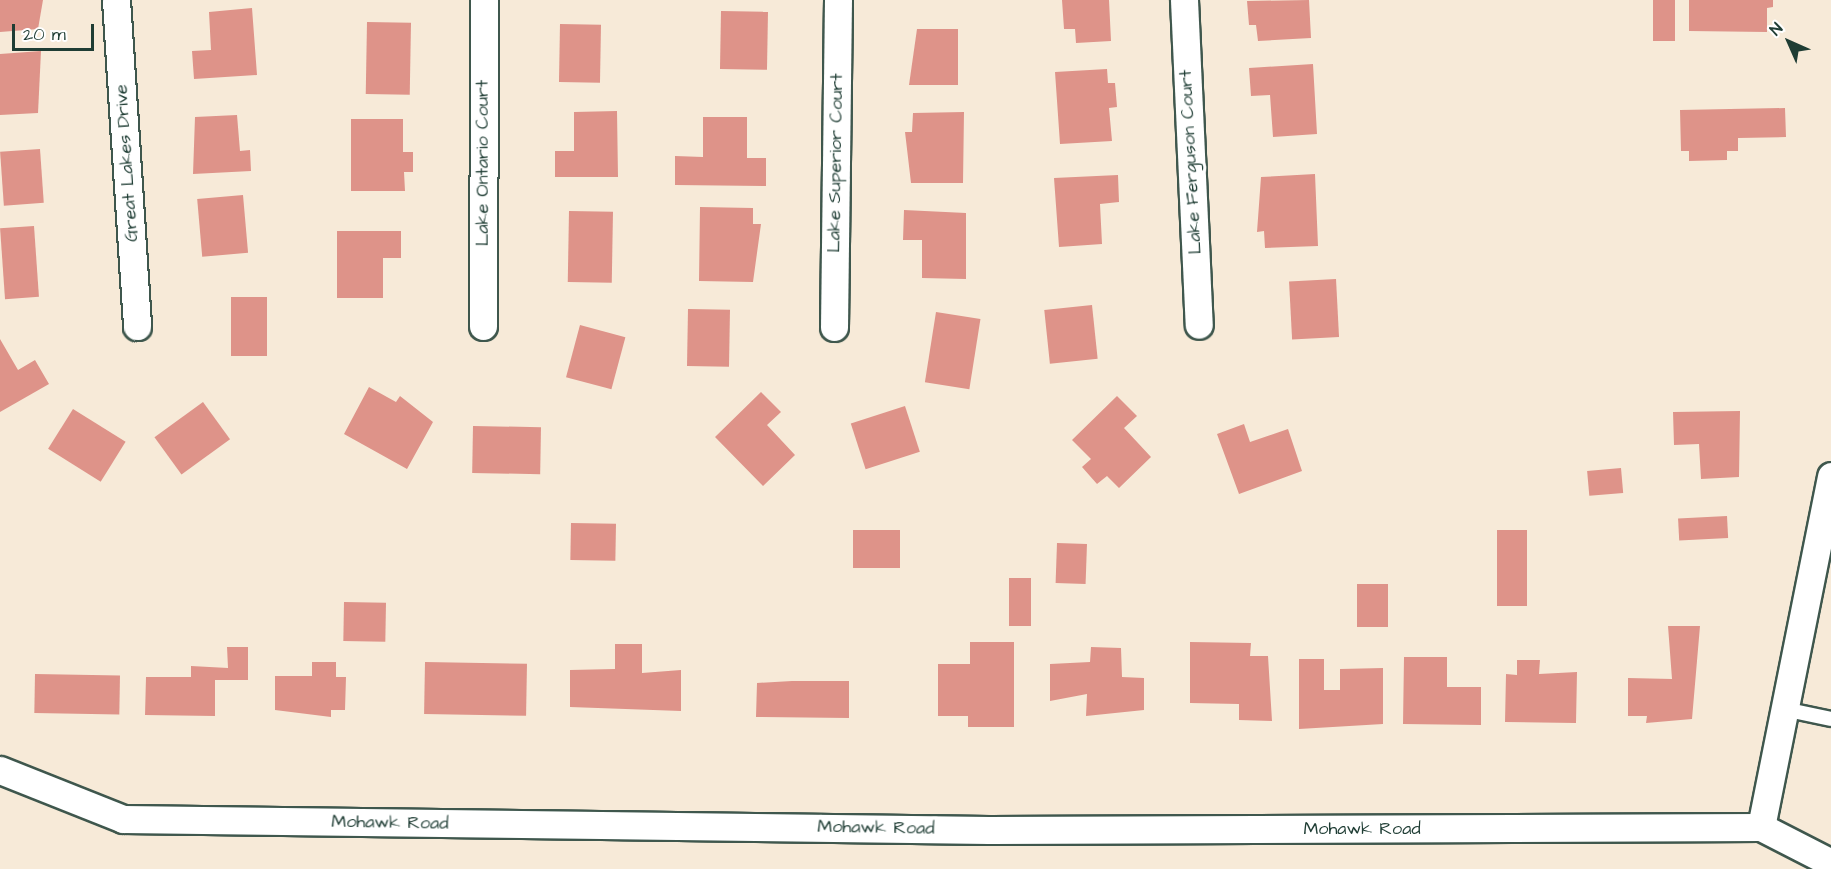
<!DOCTYPE html>
<html>
<head>
<meta charset="utf-8">
<style>
  body { margin:0 }
  #map { position:relative; width:1831px; height:869px; overflow:hidden; background:#f7ead8; font-family:"Architects Daughter",sans-serif }
  div>[style] { position:absolute }
  .building>* { inset:0; background:#de9389; transform-origin:0 0 }
  .roads { filter:drop-shadow(2px 0 #3f574d) drop-shadow(-2px 0 #3f574d) drop-shadow(0 2px #3f574d) drop-shadow(0 -2px #3f574d) }
  .service>* { height:14px; margin:-7px; padding:0 7px; transform-origin:7px; border-radius:7px; background:#fff }
  .minor>* { height:27px; margin:-13.5px; padding:0 13.5px; transform-origin:13.5px; border-radius:13.5px; background:#fff }
  span { translate:-50% -50%; white-space:nowrap; text-align:center; line-height:1.15; -webkit-text-stroke:6px #fff; paint-order:stroke }
  .street-label { font-size:18px; color:#1f3d34 }
  .north { position:absolute; left:1759px; top:12px; width:60px; height:60px; -webkit-text-stroke:4px #fff; paint-order:stroke; rotate:315deg; font-size:16px; font-weight:700; line-height:24px; text-align:center; color:#1f3d34 }
  .north::after { content:''; display:block; margin:auto; width:21px; height:27px; background:#1f3d34; clip-path:polygon(50% 0,100% 100%,50% 72%,0 100%) }
  .scale { position:absolute; left:12px; top:24px; width:82px; height:27px; box-sizing:border-box; border:3px solid #1f3d34; border-top:0; padding-left:8px; font-size:18px; line-height:21px; white-space:nowrap; color:#1f3d34; -webkit-text-stroke:4px #fff; paint-order:stroke }
</style>
</head>
<body>
<div id="map">
  <div class="building">
    <i style="clip-path:polygon(0 0,43px 0,38px 29px,0 32px)"></i>
    <i style="clip-path:polygon(1062px 0,1109px 0,1111px 41px,1076px 43px,1075px 29px,1064px 29px)"></i>
    <i style="clip-path:polygon(1309px 0,1311px 38px,1258px 41px,1256px 25px,1249px 25px,1247px 1px)"></i>
    <i style="left:1653px;top:0;width:22px;height:41px"></i>
    <i style="clip-path:polygon(1689px 0,1773px 0,1773px 7px,1767px 8px,1767px 32px,1689px 31px)"></i>
    <i style="clip-path:polygon(252px 8px,257px 75px,194px 79px,192px 51px,211px 50px,209px 12px)"></i>
    <i style="left:721px;top:11px;width:47px;height:58px;rotate:1deg"></i>
    <i style="left:367px;top:22px;width:44px;height:72px;rotate:1deg"></i>
    <i style="left:560px;top:24px;width:41px;height:58px;rotate:1deg"></i>
    <i style="clip-path:polygon(917px 29px,958px 29px,958px 85px,909px 85px)"></i>
    <i style="clip-path:polygon(41px 51px,38px 113px,0 115px,0 54px)"></i>
    <i style="clip-path:polygon(1313px 64px,1317px 134px,1273px 137px,1270px 95px,1251px 96px,1249px 68px)"></i>
    <i style="clip-path:polygon(1107px 69px,1108px 83px,1115px 83px,1117px 107px,1109px 108px,1112px 141px,1060px 144px,1055px 72px)"></i>
    <i style="clip-path:polygon(1785px 108px,1786px 137px,1738px 138px,1738px 151px,1727px 151px,1727px 160px,1689px 161px,1689px 151px,1681px 151px,1680px 110px)"></i>
    <i style="clip-path:polygon(617px 111px,618px 177px,555px 177px,555px 151px,574px 151px,574px 112px)"></i>
    <i style="clip-path:polygon(964px 112px,963px 183px,911px 183px,905px 132px,912px 132px,913px 113px)"></i>
    <i style="clip-path:polygon(237px 115px,240px 151px,250px 150px,251px 171px,193px 174px,195px 117px)"></i>
    <i style="clip-path:polygon(703px 117px,747px 117px,747px 158px,766px 158px,766px 186px,675px 185px,675px 156px,703px 157px)"></i>
    <i style="clip-path:polygon(351px 119px,403px 119px,403px 152px,413px 152px,413px 172px,404px 172px,405px 191px,351px 191px)"></i>
    <i style="left:40px;top:149px;width:54px;height:40px;rotate:86deg"></i>
    <i style="clip-path:polygon(1315px 174px,1318px 246px,1265px 248px,1264px 231px,1257px 232px,1261px 177px)"></i>
    <i style="clip-path:polygon(1118px 175px,1119px 202px,1100px 204px,1102px 244px,1059px 247px,1054px 178px)"></i>
    <i style="left:243px;top:195px;width:58px;height:46px;rotate:85deg"></i>
    <i style="clip-path:polygon(700px 207px,753px 208px,753px 224px,761px 224px,753px 282px,699px 281px)"></i>
    <i style="clip-path:polygon(904px 210px,966px 213px,966px 279px,922px 278px,922px 240px,903px 240px)"></i>
    <i style="left:569px;top:211px;width:44px;height:71px;rotate:1deg"></i>
    <i style="left:34px;top:226px;width:71px;height:34px;rotate:86deg"></i>
    <i style="clip-path:polygon(337px 231px,401px 231px,401px 258px,383px 258px,383px 298px,337px 298px)"></i>
    <i style="left:1336px;top:279px;width:58px;height:47px;rotate:87deg"></i>
    <i style="left:231px;top:297px;width:36px;height:59px"></i>
    <i style="left:1092px;top:305px;width:54px;height:48px;rotate:84deg"></i>
    <i style="left:688px;top:309px;width:42px;height:57px;rotate:1deg"></i>
    <i style="left:936px;top:312px;width:45px;height:71px;rotate:9deg"></i>
    <i style="left:580px;top:325px;width:47px;height:54px;rotate:15deg"></i>
    <i style="clip-path:polygon(0 339px,18px 370px,35px 360px,49px 384px,0 412px)"></i>
    <i style="clip-path:polygon(369px 387px,396px 402px,400px 396px,433px 422px,407px 469px,344px 434px)"></i>
    <i style="clip-path:polygon(761px 392px,781px 412px,767px 425px,795px 455px,763px 486px,715px 437px)"></i>
    <i style="clip-path:polygon(1117px 396px,1137px 416px,1124px 428px,1151px 457px,1119px 488px,1107px 476px,1097px 484px,1082px 467px,1091px 459px,1072px 440px)"></i>
    <i style="left:203px;top:402px;width:46px;height:60px;rotate:54deg"></i>
    <i style="left:905px;top:406px;width:48px;height:57px;rotate:72deg"></i>
    <i style="left:73px;top:409px;width:62px;height:47px;rotate:32deg"></i>
    <i style="clip-path:polygon(1740px 411px,1739px 477px,1701px 479px,1699px 444px,1674px 445px,1673px 412px)"></i>
    <i style="clip-path:polygon(1244px 424px,1250px 442px,1288px 429px,1302px 471px,1239px 494px,1217px 434px)"></i>
    <i style="left:473px;top:426px;width:68px;height:47px;rotate:1deg"></i>
    <i style="left:1621px;top:468px;width:25px;height:34px;rotate:85deg"></i>
    <i style="left:1727px;top:516px;width:22px;height:49px;rotate:87deg"></i>
    <i style="left:571px;top:523px;width:45px;height:37px;rotate:1deg"></i>
    <i style="left:853px;top:530px;width:47px;height:38px"></i>
    <i style="left:1497px;top:530px;width:30px;height:76px"></i>
    <i style="left:1057px;top:543px;width:30px;height:40px;rotate:2deg"></i>
    <i style="left:1009px;top:578px;width:22px;height:48px"></i>
    <i style="left:1388px;top:584px;width:43px;height:31px;rotate:90deg"></i>
    <i style="left:344px;top:602px;width:42px;height:39px;rotate:1deg"></i>
    <i style="clip-path:polygon(1668px 626px,1700px 626px,1692px 719px,1646px 723px,1647px 716px,1628px 716px,1628px 678px,1672px 679px)"></i>
    <i style="clip-path:polygon(970px 642px,1014px 642px,1014px 727px,968px 727px,968px 716px,938px 716px,938px 664px,970px 664px)"></i>
    <i style="clip-path:polygon(1190px 642px,1251px 643px,1250px 656px,1268px 656px,1272px 721px,1239px 720px,1239px 704px,1190px 703px)"></i>
    <i style="clip-path:polygon(615px 644px,642px 644px,642px 673px,681px 670px,681px 711px,570px 707px,570px 670px,615px 669px)"></i>
    <i style="clip-path:polygon(227px 647px,248px 647px,248px 680px,215px 680px,215px 716px,145px 715px,146px 677px,191px 677px,191px 666px,228px 668px)"></i>
    <i style="clip-path:polygon(1091px 647px,1121px 648px,1122px 677px,1144px 678px,1144px 710px,1086px 716px,1087px 694px,1050px 701px,1050px 664px,1090px 662px)"></i>
    <i style="clip-path:polygon(1404px 657px,1447px 657px,1447px 687px,1481px 687px,1481px 725px,1403px 724px)"></i>
    <i style="clip-path:polygon(1299px 659px,1324px 659px,1324px 690px,1340px 690px,1340px 669px,1383px 668px,1383px 724px,1299px 729px)"></i>
    <i style="clip-path:polygon(1517px 660px,1540px 660px,1539px 674px,1577px 672px,1576px 723px,1505px 722px,1506px 674px,1517px 675px)"></i>
    <i style="clip-path:polygon(312px 662px,336px 662px,336px 677px,346px 677px,345px 710px,331px 710px,331px 717px,275px 710px,275px 676px,312px 676px)"></i>
    <i style="left:425px;top:662px;width:102px;height:52px;rotate:1deg"></i>
    <i style="left:35px;top:674px;width:85px;height:39px;rotate:1deg"></i>
    <i style="clip-path:polygon(792px 681px,849px 681px,849px 718px,756px 717px,757px 683px)"></i>
  </div>
  <div class="roads">
    <div class="service">
      <i style="left:1784px;top:709px;width:48px;rotate:12deg"></i>
    </div>
    <div class="minor">
      <i style="left:116px;top:0;width:327px;rotate:86.3deg"></i>
      <i style="left:1184px;top:0;width:325px;rotate:87.4deg"></i>
      <i style="left:483px;top:326px;width:326px;rotate:-89.8deg"></i>
      <i style="left:834px;top:327px;width:327px;rotate:-89.3deg"></i>
      <i style="left:0;top:770px;width:132px;rotate:21.7deg"></i>
      <i style="left:123px;top:819px;width:866px;rotate:0.73deg"></i>
      <i style="left:989px;top:830px;width:772px;rotate:-0.22deg"></i>
      <i style="left:1761px;top:827px;width:358px;rotate:-78.7deg"></i>
      <i style="left:1761px;top:827px;width:79px;rotate:27.2deg"></i>
    </div>
  </div>
  <div class="street-label">
    <span style="left:1191px;top:162px;rotate:-93deg">Lake Ferguson Court</span>
    <span style="left:127px;top:163px;rotate:-94deg">Great Lakes Drive</span>
    <span style="left:483px;top:163px;rotate:-90deg">Lake Ontario Court</span>
    <span style="left:836px;top:163px;rotate:-89deg">Lake Superior Court</span>
    <span style="left:390px;top:823px;rotate:1deg">Mohawk Road</span>
    <span style="left:876px;top:828px;rotate:1deg">Mohawk Road</span>
    <span style="left:1362px;top:829px">Mohawk Road</span>
  </div>
  <div class="north">N</div>
  <div class="scale">20 m</div>
</div>
</body>
</html>
